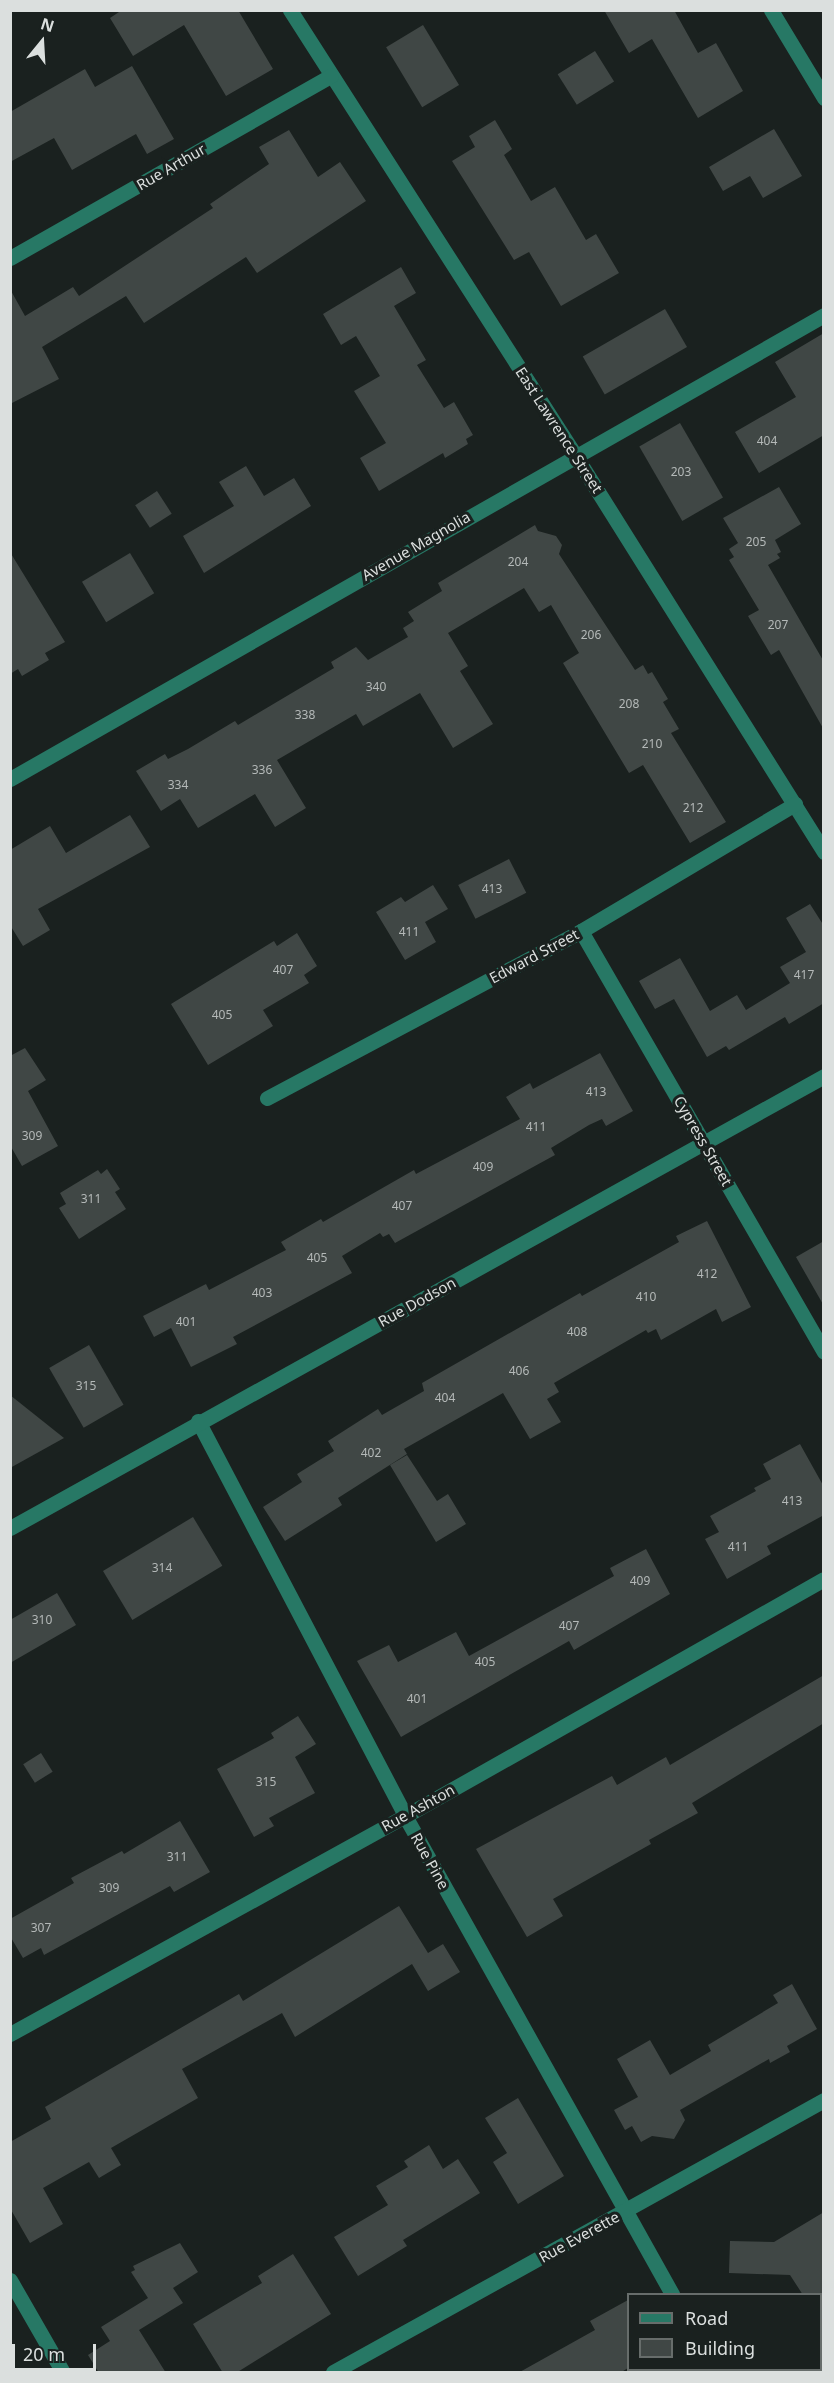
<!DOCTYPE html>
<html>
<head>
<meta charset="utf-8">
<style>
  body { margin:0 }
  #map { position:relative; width:834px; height:2383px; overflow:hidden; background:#1a211f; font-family:"Noto Sans",sans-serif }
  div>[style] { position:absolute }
  .building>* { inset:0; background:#404745; transform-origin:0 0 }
  .minor>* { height:15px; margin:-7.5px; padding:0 7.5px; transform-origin:7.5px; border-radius:7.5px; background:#277865 }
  span { translate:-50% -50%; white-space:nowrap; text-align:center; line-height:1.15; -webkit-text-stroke:6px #1a211f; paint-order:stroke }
  .number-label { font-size:12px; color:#b4b9b8 }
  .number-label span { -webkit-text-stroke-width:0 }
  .street-label { font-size:15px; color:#dbdfde }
  .frame { position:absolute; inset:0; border:12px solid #dbdfde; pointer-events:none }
  .legend { position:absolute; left:627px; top:2293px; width:195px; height:78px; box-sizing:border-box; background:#1a211f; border:2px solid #676d6b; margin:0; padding:8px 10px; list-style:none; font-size:18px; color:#dbdfde }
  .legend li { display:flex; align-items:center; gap:12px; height:30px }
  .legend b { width:30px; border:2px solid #676d6b }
  .north { position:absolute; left:12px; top:12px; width:60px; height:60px; -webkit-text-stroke:4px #1a211f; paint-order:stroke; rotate:18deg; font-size:16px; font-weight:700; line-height:24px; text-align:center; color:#dbdfde }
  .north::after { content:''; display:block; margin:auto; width:21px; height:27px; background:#dbdfde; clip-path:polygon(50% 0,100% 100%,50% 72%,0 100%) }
  .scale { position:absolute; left:12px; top:2344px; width:84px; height:27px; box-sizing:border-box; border:3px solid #dbdfde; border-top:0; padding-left:8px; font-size:18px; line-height:21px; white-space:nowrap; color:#dbdfde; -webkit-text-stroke:4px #1a211f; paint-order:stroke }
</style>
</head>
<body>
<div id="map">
  <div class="building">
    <i style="clip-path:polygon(122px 10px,238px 10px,273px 69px,226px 96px,184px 25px,133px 56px,110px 18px)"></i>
    <i style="clip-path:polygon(604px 10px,674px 10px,698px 53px,716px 43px,743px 91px,698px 118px,652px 39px,629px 53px)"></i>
    <i style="left:423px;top:25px;width:70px;height:43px;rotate:59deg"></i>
    <i style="left:595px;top:51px;width:36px;height:44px;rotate:58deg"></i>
    <i style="clip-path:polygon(132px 66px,174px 139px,147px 154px,136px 134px,72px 170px,54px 138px,10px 162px,10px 112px,85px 69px,95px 87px)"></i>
    <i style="clip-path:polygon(495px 120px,512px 149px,504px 155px,531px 201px,555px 187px,586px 240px,596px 234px,619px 273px,561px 306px,529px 252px,514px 260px,452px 161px,475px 147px,469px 136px)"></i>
    <i style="clip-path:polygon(774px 129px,802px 176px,763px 198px,750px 176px,723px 191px,709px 167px)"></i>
    <i style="clip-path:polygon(289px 130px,318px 177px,340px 162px,366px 201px,257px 273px,246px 257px,144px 323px,126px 296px,42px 347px,59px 379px,10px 404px,10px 289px,25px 316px,73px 287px,79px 296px,213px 208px,210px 204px,269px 164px,259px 147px)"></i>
    <i style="clip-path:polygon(401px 267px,416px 293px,394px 306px,426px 360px,417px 365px,444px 408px,454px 402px,473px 435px,466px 439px,468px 444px,445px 458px,443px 453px,379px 491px,360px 458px,386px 443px,354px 391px,380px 376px,356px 336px,341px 345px,323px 314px)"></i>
    <i style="left:665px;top:309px;width:44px;height:95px;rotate:60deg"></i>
    <i style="clip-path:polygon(824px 333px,824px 435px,759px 473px,735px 432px,796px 397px,775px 362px)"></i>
    <i style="left:680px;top:423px;width:86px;height:47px;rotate:60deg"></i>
    <i style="clip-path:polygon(246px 466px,264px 496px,294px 478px,311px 506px,204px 573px,183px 536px,234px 506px,219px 482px)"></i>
    <i style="clip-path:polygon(779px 487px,801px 524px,775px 540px,781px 552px,777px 554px,780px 558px,768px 565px,824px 662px,824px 730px,779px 650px,771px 655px,748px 616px,759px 610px,729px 560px,734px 557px,729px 549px,738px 543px,723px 518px)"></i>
    <i style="left:157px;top:491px;width:27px;height:26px;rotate:57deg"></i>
    <i style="clip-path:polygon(535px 525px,538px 531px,556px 536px,562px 545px,559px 554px,635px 670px,643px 665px,648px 674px,652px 672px,668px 699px,663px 702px,679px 729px,671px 733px,726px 822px,690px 843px,643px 765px,629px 773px,563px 663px,579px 653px,551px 605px,539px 612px,524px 588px,448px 633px,468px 666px,460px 671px,493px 724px,453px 748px,420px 693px,363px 726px,356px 714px,277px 760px,306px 808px,275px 827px,255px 794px,198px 828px,180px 799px,161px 811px,136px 771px,165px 754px,168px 759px,188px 749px,235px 721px,238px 725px,334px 668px,331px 662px,356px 647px,368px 660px,408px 637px,403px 628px,414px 621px,408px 612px,442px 591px,438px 583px)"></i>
    <i style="clip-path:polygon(10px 552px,65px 642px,45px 653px,49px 660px,22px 676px,18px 669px,10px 674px)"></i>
    <i style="left:130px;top:553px;width:47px;height:56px;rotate:59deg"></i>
    <i style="clip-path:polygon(130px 815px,150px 847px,38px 909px,50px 930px,23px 946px,10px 925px,10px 850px,50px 826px,66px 853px)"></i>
    <i style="left:509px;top:859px;width:38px;height:57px;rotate:63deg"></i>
    <i style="clip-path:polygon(433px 885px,448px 909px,425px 922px,436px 942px,405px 960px,376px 912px,401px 897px,405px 902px)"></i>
    <i style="clip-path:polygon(810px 904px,824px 926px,824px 1003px,789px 1024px,785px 1017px,729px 1050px,726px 1046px,707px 1057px,674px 999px,655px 1009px,639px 981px,680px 958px,710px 1011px,737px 995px,746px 1010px,790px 983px,780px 967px,806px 952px,786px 918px)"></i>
    <i style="clip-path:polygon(297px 933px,317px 966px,304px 975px,309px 983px,263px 1010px,273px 1026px,208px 1065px,171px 1004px,274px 941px,277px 946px)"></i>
    <i style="clip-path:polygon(25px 1048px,46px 1080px,28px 1091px,58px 1146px,22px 1166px,10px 1145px,10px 1056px)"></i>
    <i style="clip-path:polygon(600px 1053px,633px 1111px,606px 1126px,602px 1119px,589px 1125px,551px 1148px,555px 1155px,395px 1243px,389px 1234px,383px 1237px,380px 1233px,342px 1256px,352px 1273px,233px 1337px,237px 1344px,191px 1367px,171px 1328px,154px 1337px,143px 1316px,206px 1284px,209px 1290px,286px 1250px,281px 1242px,321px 1219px,323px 1222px,414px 1170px,416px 1174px,520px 1119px,506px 1097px,530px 1083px,533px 1089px)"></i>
    <i style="clip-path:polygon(107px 1169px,120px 1189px,115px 1192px,126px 1209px,79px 1239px,59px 1208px,66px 1204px,60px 1193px,98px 1170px,101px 1174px)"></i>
    <i style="clip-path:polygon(707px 1221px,751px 1307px,722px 1322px,716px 1309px,661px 1340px,656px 1329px,648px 1333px,646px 1330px,554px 1383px,559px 1392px,547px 1399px,561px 1422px,530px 1439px,503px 1393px,404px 1449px,407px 1454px,338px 1498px,342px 1505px,285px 1541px,263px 1507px,302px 1482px,297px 1474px,334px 1451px,328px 1441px,378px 1409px,382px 1415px,424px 1391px,422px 1383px,580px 1293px,582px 1296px,679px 1242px,676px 1236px)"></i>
    <i style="clip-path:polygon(824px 1241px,824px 1306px,796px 1257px)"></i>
    <i style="left:89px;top:1345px;width:69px;height:46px;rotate:60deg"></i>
    <i style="clip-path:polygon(10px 1395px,64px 1438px,10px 1468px)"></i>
    <i style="clip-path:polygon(800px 1444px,824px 1487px,824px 1515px,767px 1546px,771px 1554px,727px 1579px,705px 1539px,719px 1532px,710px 1516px,756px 1491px,754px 1488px,771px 1479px,763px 1464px)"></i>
    <i style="clip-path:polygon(407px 1455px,437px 1501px,448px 1494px,466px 1524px,436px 1542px,390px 1465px)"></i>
    <i style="left:193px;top:1517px;width:57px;height:105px;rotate:59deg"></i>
    <i style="clip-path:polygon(646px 1549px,670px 1594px,574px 1650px,569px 1641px,401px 1737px,357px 1661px,389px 1645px,398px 1662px,456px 1632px,469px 1656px,614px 1576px,610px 1568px)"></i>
    <i style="clip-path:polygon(57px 1593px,76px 1625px,10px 1663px,10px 1620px)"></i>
    <i style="clip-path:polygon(824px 1675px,824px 1723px,692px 1803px,698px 1813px,649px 1840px,651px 1844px,553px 1899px,563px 1916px,527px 1937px,476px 1849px,612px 1776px,617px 1785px,666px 1757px,670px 1765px)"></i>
    <i style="clip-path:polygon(298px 1716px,316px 1744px,295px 1757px,315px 1793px,269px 1818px,274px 1826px,254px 1837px,217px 1769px,274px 1738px,271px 1733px)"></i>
    <i style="left:41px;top:1753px;width:22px;height:21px;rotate:58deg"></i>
    <i style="clip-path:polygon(180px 1821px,210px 1872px,174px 1892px,170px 1886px,44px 1955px,41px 1948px,23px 1958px,10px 1936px,10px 1919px,74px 1883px,71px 1878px,122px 1851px,124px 1854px)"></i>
    <i style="clip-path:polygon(399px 1906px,428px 1953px,443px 1944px,460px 1972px,428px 1991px,412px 1964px,295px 2037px,282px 2013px,182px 2069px,198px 2098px,111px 2148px,121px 2165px,99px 2178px,89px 2162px,43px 2188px,63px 2224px,30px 2243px,10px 2208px,10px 2142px,51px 2119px,45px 2107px,239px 1994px,243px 2001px)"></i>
    <i style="clip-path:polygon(792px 1984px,817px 2029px,787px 2046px,790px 2052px,770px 2063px,769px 2059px,680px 2110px,685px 2120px,674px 2139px,652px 2136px,641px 2142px,632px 2126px,625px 2130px,614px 2110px,638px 2097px,617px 2059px,650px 2040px,670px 2075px,711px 2051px,708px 2045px,778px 2003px,773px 1995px)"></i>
    <i style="clip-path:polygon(518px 2098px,564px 2176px,518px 2204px,493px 2162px,507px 2153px,485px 2118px)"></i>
    <i style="clip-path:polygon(429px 2145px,443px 2169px,458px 2159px,480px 2193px,403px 2240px,407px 2246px,358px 2276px,334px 2237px,388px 2205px,376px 2186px,408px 2167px,404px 2161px)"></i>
    <i style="clip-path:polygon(824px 2212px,824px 2295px,803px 2295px,790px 2275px,729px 2273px,730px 2241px,774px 2242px)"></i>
    <i style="clip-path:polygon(180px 2243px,198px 2272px,173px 2288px,183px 2303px,139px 2330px,166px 2373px,99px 2373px,88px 2355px,110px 2341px,101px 2327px,148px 2298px,131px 2272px,135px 2270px,133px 2266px)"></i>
    <i style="clip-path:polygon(293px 2254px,331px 2314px,236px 2373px,223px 2373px,193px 2324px,262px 2283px,258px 2276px)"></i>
    <i style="clip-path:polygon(628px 2300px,628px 2368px,620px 2373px,518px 2373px,595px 2330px,590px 2321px)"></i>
  </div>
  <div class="minor">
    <i style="left:290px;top:10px;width:528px;rotate:57.36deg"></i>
    <i style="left:575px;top:455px;width:469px;rotate:57.9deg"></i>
    <i style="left:771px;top:10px;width:103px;rotate:58.9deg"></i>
    <i style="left:10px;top:258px;width:369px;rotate:-29.6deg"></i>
    <i style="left:10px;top:779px;width:937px;rotate:-29.68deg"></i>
    <i style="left:581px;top:931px;width:486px;rotate:60deg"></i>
    <i style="left:267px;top:1098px;width:356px;rotate:-28deg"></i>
    <i style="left:581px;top:931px;width:249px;rotate:-30.7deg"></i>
    <i style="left:198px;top:1421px;width:446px;rotate:62.3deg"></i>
    <i style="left:405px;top:1816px;width:548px;rotate:60.81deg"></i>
    <i style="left:10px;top:1528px;width:931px;rotate:-29.04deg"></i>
    <i style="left:10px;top:2034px;width:451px;rotate:-28.9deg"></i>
    <i style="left:405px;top:1816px;width:481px;rotate:-29.5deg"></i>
    <i style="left:10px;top:2280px;width:106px;rotate:60.1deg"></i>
    <i style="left:715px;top:2370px;width:3px;rotate:45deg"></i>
    <i style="left:333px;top:2372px;width:561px;rotate:-28.99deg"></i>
  </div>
  <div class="number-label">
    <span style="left:767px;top:441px">404</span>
    <span style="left:681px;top:472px">203</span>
    <span style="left:756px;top:542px">205</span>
    <span style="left:518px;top:562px">204</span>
    <span style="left:778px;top:625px">207</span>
    <span style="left:591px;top:635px">206</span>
    <span style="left:376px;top:687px">340</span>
    <span style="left:629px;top:704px">208</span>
    <span style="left:305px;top:715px">338</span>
    <span style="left:652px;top:744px">210</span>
    <span style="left:262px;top:770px">336</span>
    <span style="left:178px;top:785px">334</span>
    <span style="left:693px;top:808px">212</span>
    <span style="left:492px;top:889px">413</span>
    <span style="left:409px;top:932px">411</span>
    <span style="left:283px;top:970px">407</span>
    <span style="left:804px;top:975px">417</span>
    <span style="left:222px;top:1015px">405</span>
    <span style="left:596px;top:1092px">413</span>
    <span style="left:536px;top:1127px">411</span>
    <span style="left:32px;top:1136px">309</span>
    <span style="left:483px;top:1167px">409</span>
    <span style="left:91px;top:1199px">311</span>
    <span style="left:402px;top:1206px">407</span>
    <span style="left:317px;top:1258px">405</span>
    <span style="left:707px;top:1274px">412</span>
    <span style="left:262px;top:1293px">403</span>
    <span style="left:646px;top:1297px">410</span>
    <span style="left:186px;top:1322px">401</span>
    <span style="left:577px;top:1332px">408</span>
    <span style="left:519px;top:1371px">406</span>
    <span style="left:86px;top:1386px">315</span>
    <span style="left:445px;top:1398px">404</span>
    <span style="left:371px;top:1453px">402</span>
    <span style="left:792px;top:1501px">413</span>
    <span style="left:738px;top:1547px">411</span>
    <span style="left:162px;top:1568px">314</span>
    <span style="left:640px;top:1581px">409</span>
    <span style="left:42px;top:1620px">310</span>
    <span style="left:569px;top:1626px">407</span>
    <span style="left:485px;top:1662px">405</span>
    <span style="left:417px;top:1699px">401</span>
    <span style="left:266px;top:1782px">315</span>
    <span style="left:177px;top:1857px">311</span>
    <span style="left:109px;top:1888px">309</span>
    <span style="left:41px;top:1928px">307</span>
  </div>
  <div class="street-label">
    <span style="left:171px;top:167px;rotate:-30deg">Rue Arthur</span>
    <span style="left:559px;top:430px;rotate:57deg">East Lawrence Street</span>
    <span style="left:416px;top:546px;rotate:-30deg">Avenue Magnolia</span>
    <span style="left:534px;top:956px;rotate:-28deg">Edward Street</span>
    <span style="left:703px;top:1141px;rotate:60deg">Cypress Street</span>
    <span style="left:417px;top:1302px;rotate:-29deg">Rue Dodson</span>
    <span style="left:418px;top:1808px;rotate:-29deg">Rue Ashton</span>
    <span style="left:430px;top:1861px;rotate:61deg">Rue Pine</span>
    <span style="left:579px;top:2237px;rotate:-29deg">Rue Everette</span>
  </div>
  <div class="frame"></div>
  <ul class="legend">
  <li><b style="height:8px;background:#277865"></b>Road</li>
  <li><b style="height:16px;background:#404745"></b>Building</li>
  </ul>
  <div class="north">N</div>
  <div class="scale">20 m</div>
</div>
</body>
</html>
